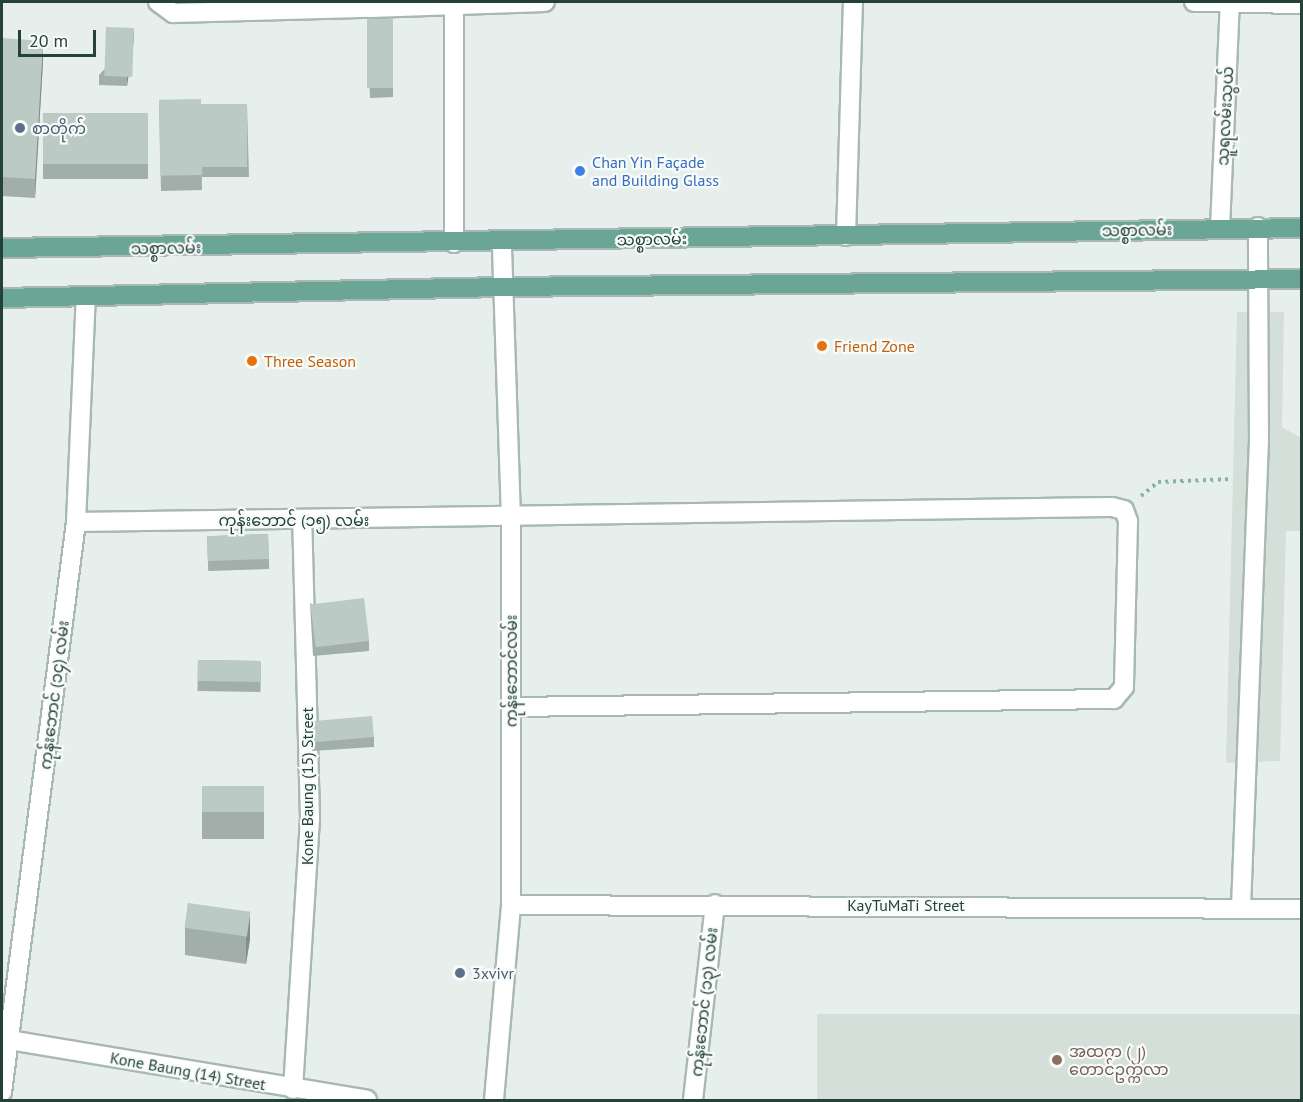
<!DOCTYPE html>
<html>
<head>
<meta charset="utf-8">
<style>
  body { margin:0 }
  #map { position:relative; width:1303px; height:1102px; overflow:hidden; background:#e6efeb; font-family:"PT Sans","Noto Sans Myanmar",sans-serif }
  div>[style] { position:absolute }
  .built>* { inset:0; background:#d4dfda; transform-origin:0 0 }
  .path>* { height:4px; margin-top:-2px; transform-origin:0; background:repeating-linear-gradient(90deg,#86b3a5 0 3px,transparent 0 7.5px) }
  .roads { filter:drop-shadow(2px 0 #a8b8b2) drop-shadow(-2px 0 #a8b8b2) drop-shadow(0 2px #a8b8b2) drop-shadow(0 -2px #a8b8b2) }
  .street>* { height:18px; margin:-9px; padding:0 9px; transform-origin:9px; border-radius:9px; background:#fff }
  .primary>* { height:18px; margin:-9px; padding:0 9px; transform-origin:9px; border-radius:9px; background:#6aa596 }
  .wall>* { inset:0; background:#a1aea9; transform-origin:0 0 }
  .shaded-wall>* { inset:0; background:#838d89 }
  .building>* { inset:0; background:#bbcac4; transform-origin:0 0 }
  .dots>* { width:16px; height:16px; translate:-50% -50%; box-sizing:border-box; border:3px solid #f7fbf9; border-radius:50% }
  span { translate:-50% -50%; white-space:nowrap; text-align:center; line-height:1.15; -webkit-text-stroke:4.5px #f7fbf9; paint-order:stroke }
  .street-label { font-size:16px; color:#24423a }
  .service-label { font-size:16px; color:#4e5e75 }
  .left { translate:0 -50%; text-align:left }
  .shop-label { font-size:16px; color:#366cbe }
  .food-label { font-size:16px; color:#c56008 }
  .education-label { font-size:16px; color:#785e54 }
  .frame { position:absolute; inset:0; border:3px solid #24423a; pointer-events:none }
  .scale { position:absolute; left:18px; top:30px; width:78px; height:27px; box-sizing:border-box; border:3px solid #24423a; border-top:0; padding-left:8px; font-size:18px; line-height:21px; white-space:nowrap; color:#24423a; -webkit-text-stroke:4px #f7fbf9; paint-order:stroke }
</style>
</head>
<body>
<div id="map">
  <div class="built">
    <i style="clip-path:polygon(1237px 312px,1284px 312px,1282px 427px,1301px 438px,1302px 531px,1286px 531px,1280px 761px,1226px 763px)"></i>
    <i style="left:1301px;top:1014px;width:86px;height:484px;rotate:90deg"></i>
  </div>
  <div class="path">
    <i style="left:1141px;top:496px;width:22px;rotate:-39deg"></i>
    <i style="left:1158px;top:482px;width:75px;rotate:-2.3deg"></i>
  </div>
  <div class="roads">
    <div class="street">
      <i style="left:158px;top:2px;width:19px;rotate:36deg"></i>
      <i style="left:173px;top:13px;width:197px;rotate:-1.5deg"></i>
      <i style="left:370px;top:2px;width:6px;rotate:90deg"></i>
      <i style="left:370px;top:8px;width:175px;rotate:-2deg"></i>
      <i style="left:1194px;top:2px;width:108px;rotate:1.1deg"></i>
      <i style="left:1220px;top:228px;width:225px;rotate:-87.5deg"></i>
      <i style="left:846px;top:236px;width:234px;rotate:-88.3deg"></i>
      <i style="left:454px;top:243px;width:239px;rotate:-90deg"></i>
      <i style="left:76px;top:522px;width:1036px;rotate:-0.83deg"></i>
      <i style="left:1112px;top:507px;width:12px;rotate:14deg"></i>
      <i style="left:1124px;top:510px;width:12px;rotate:70deg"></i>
      <i style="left:1128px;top:521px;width:166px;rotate:91.4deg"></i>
      <i style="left:1124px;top:687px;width:16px;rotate:130deg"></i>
      <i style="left:1114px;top:699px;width:603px;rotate:179.24deg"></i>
      <i style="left:511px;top:905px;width:791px;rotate:0.29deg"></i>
      <i style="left:1241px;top:908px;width:467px;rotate:-87.8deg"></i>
      <i style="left:1259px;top:441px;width:214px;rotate:-90.3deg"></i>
      <i style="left:10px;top:1040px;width:362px;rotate:9.5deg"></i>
      <i style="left:293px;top:1089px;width:272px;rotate:-86.4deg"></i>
      <i style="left:310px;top:818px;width:298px;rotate:-91.5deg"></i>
      <i style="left:2px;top:1092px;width:575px;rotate:-82.6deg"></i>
      <i style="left:76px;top:522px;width:225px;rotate:-87.5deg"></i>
      <i style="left:494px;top:1100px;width:196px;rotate:-85deg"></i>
      <i style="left:511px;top:905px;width:386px;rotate:-90deg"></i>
      <i style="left:511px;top:519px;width:278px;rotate:-91.9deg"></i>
      <i style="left:693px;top:1100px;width:197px;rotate:-83.6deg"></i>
    </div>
    <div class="primary">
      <i style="left:2px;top:248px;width:1300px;rotate:-0.88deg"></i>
      <i style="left:2px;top:298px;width:500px;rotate:-1.26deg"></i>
      <i style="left:502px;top:287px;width:800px;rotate:-0.57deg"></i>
    </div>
  </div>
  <div class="wall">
    <i style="clip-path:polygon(393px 19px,393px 97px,370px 98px,367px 29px)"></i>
    <i style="clip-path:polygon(2px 38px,43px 61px,35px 198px,2px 196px)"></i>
    <i style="clip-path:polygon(134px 38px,127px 86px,99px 85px,99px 75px)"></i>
    <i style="clip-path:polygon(159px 101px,201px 104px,247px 104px,249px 177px,202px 177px,201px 137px,202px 190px,161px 191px)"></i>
    <i style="left:148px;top:113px;width:66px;height:105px;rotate:90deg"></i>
    <i style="left:268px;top:534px;width:35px;height:61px;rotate:88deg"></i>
    <i style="clip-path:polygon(310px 603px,369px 641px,369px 651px,313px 656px)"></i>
    <i style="left:198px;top:660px;width:63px;height:31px;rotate:1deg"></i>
    <i style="clip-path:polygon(311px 720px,374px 737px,374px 747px,312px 751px)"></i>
    <i style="left:264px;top:786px;width:53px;height:62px;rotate:90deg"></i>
    <i style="clip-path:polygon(188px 903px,250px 939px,246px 964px,185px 955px,185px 928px)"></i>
  </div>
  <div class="shaded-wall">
    <i style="clip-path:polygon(134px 28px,134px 38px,127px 86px,127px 76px)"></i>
    <i style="clip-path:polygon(43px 41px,43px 61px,35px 198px,35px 179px)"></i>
    <i style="clip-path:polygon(250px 912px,250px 939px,246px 964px,246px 937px)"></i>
  </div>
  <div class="building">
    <i style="left:367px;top:19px;width:26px;height:69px"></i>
    <i style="left:106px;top:27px;width:28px;height:49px;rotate:2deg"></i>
    <i style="clip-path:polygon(2px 38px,43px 41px,35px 179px,2px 177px)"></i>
    <i style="left:201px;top:99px;width:76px;height:42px;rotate:89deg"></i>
    <i style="left:201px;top:104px;width:46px;height:63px"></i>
    <i style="left:148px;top:113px;width:51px;height:105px;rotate:90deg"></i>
    <i style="left:268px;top:534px;width:25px;height:61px;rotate:88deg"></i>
    <i style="left:364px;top:598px;width:43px;height:54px;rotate:83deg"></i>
    <i style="left:198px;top:660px;width:63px;height:21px;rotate:1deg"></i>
    <i style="left:372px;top:716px;width:21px;height:61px;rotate:85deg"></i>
    <i style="left:264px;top:786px;width:26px;height:62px;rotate:90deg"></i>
    <i style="left:188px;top:903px;width:63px;height:25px;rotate:8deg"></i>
  </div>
  <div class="dots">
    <i style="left:20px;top:128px;background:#5c6f8a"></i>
    <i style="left:580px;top:171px;background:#3f7fe0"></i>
    <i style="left:822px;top:346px;background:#e8710a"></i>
    <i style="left:252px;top:361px;background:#e8710a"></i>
    <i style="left:460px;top:973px;background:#5c6f8a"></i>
    <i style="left:1057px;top:1060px;background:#8d6e63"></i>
  </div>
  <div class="street-label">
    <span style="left:1225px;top:116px;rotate:-87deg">သူရလမ်းသွယ်</span>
    <span style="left:1137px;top:230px;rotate:-1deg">သစ္စာလမ်း</span>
    <span style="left:652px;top:239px;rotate:-1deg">သစ္စာလမ်း</span>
    <span style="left:166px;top:248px;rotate:-1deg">သစ္စာလမ်း</span>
    <span style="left:294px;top:520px">ကုန်းဘောင် (၁၅) လမ်း</span>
    <span style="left:511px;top:671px;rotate:-90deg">ကုန်းဘောင်လမ်း</span>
    <span style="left:54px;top:695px;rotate:-83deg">ကုန်းဘောင် (၁၄) လမ်း</span>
    <span style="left:307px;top:786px;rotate:-90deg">Kone Baung (15) Street</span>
    <span style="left:906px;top:905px">KayTuMaTi Street</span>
    <span style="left:704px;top:1002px;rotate:-84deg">ကုန်းဘောင် (၁၃) လမ်း</span>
    <span style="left:188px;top:1071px;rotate:10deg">Kone Baung (14) Street</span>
  </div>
  <div class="service-label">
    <span class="left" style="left:32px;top:128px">စာတိုက်</span>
    <span class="left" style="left:472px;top:973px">3xvivr</span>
  </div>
  <div class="shop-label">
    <span class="left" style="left:592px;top:171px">Chan Yin Façade<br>and Building Glass</span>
  </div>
  <div class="food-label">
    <span class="left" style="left:834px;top:346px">Friend Zone</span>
    <span class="left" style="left:264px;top:361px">Three Season</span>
  </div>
  <div class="education-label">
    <span class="left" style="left:1069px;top:1060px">အထက (၂)<br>တောင်ဥက္ကလာ</span>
  </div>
  <div class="frame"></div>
  <div class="scale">20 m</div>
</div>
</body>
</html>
